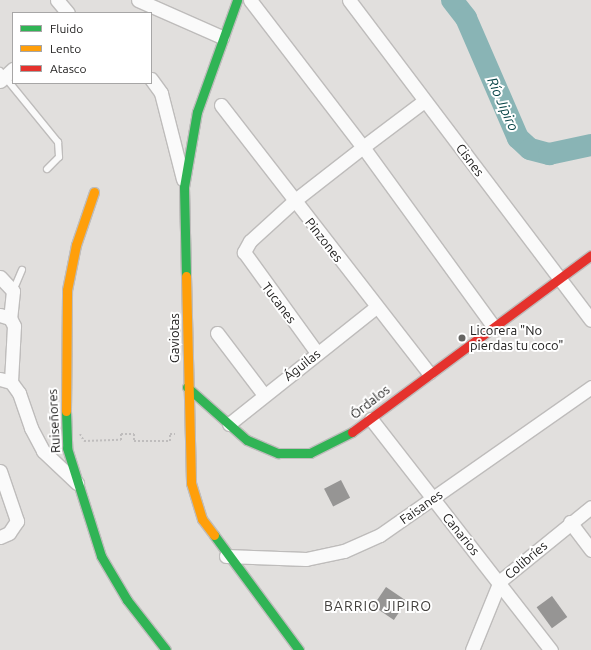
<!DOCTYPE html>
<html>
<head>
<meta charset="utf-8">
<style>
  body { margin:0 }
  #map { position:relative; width:591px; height:650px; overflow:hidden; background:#e1dfdd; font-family:Ubuntu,sans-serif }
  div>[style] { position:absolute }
  .river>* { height:22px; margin:-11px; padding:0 11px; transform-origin:11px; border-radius:11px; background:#89b4b5 }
  .building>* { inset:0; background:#969594; transform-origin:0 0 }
  .path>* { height:2px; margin-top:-1px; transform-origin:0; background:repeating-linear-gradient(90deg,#bfbdbd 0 2px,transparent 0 4px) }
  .roads { filter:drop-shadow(1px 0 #bebcbb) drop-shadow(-1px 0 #bebcbb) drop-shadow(0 1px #bebcbb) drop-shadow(0 -1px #bebcbb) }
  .lane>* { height:6px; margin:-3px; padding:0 3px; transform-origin:3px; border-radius:3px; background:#fafafa }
  .street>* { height:13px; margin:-6.5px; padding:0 6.5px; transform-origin:6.5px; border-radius:6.5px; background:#fafafa }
  .fast>* { height:9px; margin:-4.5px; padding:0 4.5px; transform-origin:4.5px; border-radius:4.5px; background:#30b455 }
  .slow>* { height:9px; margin:-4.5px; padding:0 4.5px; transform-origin:4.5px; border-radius:4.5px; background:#ff9f0a }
  .jam>* { height:9px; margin:-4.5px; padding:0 4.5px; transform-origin:4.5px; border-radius:4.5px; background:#e5322d }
  .dots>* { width:11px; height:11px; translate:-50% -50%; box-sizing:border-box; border:2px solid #fff; border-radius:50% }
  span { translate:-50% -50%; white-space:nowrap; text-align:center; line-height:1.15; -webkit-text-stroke:4px #fff; paint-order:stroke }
  .street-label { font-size:13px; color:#222120 }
  .poi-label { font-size:13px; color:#222120 }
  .left { translate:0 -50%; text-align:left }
  .water-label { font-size:14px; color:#084447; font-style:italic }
  .neighbourhood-label { font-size:14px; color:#413f3c; letter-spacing:1px }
  .legend { position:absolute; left:12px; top:12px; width:140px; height:72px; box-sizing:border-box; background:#fff; border:1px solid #a7a6a6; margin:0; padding:5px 7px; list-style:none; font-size:12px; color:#222120 }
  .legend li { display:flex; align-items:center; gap:8px; height:20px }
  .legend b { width:20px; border:1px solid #a7a6a6 }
</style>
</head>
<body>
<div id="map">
  <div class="river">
    <i style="left:452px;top:0;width:23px;rotate:52deg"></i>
    <i style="left:466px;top:18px;width:131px;rotate:66.6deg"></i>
    <i style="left:518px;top:138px;width:16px;rotate:43deg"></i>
    <i style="left:530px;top:149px;width:20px;rotate:15deg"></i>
    <i style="left:549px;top:154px;width:43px;rotate:-12.1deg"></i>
  </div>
  <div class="building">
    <i style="left:341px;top:480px;width:20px;height:19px;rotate:63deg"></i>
    <i style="left:386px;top:587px;width:25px;height:23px;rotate:34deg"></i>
    <i style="left:552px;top:596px;width:26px;height:19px;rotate:54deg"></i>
  </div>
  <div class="path">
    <i style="left:80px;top:434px;width:8px;rotate:60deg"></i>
    <i style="left:84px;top:441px;width:37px;rotate:-2deg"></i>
    <i style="left:121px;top:440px;width:6px;rotate:-90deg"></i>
    <i style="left:121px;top:434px;width:13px"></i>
    <i style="left:134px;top:434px;width:7px;rotate:90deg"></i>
    <i style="left:134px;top:441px;width:36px"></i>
    <i style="left:170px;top:441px;width:7px;rotate:-90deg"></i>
    <i style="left:170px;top:434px;width:5px"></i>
  </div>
  <div class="roads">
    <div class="lane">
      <i style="left:0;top:71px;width:92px;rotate:50.8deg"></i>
      <i style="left:58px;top:142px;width:15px;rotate:86deg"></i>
      <i style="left:59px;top:157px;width:17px;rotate:135deg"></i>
      <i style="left:13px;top:291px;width:23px;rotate:-67deg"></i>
    </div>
    <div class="street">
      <i style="left:57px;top:0;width:17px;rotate:50deg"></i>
      <i style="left:138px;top:0;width:92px;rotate:23.8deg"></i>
      <i style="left:250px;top:0;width:185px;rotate:52.5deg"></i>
      <i style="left:363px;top:147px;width:88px;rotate:142deg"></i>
      <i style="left:294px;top:201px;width:59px;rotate:137.7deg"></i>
      <i style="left:250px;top:241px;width:13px;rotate:119deg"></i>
      <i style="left:244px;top:252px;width:125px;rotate:54.1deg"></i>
      <i style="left:349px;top:0;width:401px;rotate:52.9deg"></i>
      <i style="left:151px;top:79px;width:17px;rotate:54deg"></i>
      <i style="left:161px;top:93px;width:89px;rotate:75.7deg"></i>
      <i style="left:0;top:81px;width:18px;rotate:-43deg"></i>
      <i style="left:424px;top:101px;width:76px;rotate:143deg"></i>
      <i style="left:363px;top:147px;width:223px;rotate:54deg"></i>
      <i style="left:221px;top:105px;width:339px;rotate:52.2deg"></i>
      <i style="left:0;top:277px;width:19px;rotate:47deg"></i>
      <i style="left:13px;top:291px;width:27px;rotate:96deg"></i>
      <i style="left:0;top:315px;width:10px;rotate:17deg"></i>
      <i style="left:10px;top:318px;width:9px;rotate:63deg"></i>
      <i style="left:14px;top:326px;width:56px;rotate:93.1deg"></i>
      <i style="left:217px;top:333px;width:78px;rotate:52.8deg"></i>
      <i style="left:0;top:379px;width:11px;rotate:15deg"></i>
      <i style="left:11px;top:382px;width:14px;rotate:54deg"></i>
      <i style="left:19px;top:393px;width:37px;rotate:71deg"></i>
      <i style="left:31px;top:428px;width:26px;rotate:62deg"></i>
      <i style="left:43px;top:451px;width:47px;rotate:43.3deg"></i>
      <i style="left:371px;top:419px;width:293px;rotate:52.1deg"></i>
      <i style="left:229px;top:424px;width:188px;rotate:-38.5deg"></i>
      <i style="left:0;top:471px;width:53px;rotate:71.2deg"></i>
      <i style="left:17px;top:521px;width:14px;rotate:124deg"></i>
      <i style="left:9px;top:533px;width:10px;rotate:156deg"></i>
      <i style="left:570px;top:522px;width:35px;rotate:53deg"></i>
      <i style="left:226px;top:556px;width:80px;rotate:2.1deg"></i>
      <i style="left:306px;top:559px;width:39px;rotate:-12deg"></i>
      <i style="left:344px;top:551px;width:39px;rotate:-24deg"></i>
      <i style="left:380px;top:535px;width:258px;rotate:-35deg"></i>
      <i style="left:472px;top:650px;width:74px;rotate:-67.9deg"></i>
      <i style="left:500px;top:581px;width:117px;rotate:-39.1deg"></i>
    </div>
    <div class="fast">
      <i style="left:186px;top:276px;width:89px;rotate:-91.3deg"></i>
      <i style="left:184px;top:187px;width:76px;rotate:-80.2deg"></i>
      <i style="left:197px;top:112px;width:119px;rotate:-70.3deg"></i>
      <i style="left:187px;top:387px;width:80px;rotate:41.5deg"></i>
      <i style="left:247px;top:440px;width:34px;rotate:23deg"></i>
      <i style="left:278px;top:453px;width:32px"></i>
      <i style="left:310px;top:453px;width:47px;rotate:-26.6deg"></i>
      <i style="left:66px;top:411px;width:37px;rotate:88deg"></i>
      <i style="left:67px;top:448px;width:113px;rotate:72.5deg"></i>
      <i style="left:101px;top:556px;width:51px;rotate:59.4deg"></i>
      <i style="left:127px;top:600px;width:63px;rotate:52deg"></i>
      <i style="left:214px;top:535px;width:143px;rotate:53.5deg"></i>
    </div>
    <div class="slow">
      <i style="left:186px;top:276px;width:207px;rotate:88.6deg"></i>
      <i style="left:191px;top:483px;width:38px;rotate:73deg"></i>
      <i style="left:202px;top:519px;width:20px;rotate:53deg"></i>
      <i style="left:66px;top:411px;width:121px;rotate:-89.5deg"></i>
      <i style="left:67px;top:290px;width:46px;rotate:-78.7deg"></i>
      <i style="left:76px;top:245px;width:56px;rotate:-71.2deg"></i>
    </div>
    <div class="jam">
      <i style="left:352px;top:432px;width:297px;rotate:-36.5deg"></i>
    </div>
  </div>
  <div class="dots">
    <i style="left:462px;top:338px;background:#656462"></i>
  </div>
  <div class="street-label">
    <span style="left:470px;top:160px;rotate:53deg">Cisnes</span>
    <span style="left:324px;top:240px;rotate:52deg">Pinzones</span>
    <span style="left:279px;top:303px;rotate:53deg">Tucanes</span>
    <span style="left:174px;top:338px;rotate:-90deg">Gaviotas</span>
    <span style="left:302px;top:365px;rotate:-38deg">Águilas</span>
    <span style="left:370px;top:402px;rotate:-38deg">Órdalos</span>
    <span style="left:54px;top:421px;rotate:-93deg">Ruiseñores</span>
    <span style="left:421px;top:507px;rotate:-35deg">Faisanes</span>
    <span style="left:461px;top:534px;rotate:51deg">Canarios</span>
    <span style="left:526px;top:560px;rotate:-40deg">Colibríes</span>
  </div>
  <div class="poi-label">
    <span class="left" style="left:470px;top:338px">Licorera "No<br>pierdas tu coco"</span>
  </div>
  <div class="water-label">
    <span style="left:503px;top:104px;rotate:66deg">Río Jipiro</span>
  </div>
  <div class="neighbourhood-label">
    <span style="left:378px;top:606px">BARRIO JIPIRO</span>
  </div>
  <ul class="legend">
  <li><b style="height:5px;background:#30b455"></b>Fluido</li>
  <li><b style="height:5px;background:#ff9f0a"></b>Lento</li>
  <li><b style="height:5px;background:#e5322d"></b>Atasco</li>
  </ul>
</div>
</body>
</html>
